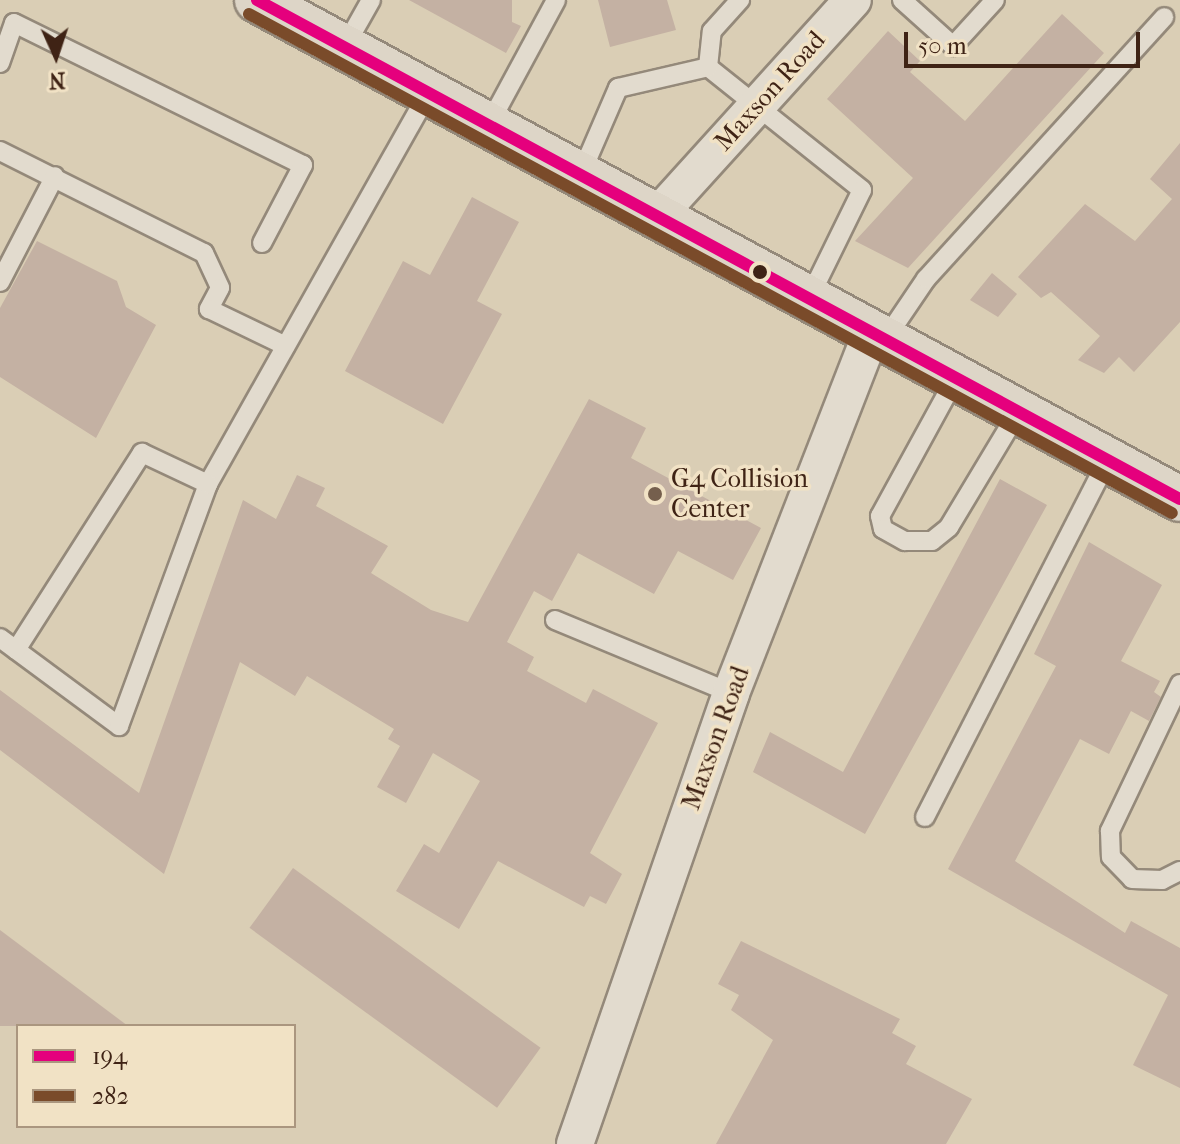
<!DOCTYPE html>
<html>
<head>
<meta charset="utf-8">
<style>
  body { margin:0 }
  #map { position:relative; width:1180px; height:1144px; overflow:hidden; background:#daceb5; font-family:"IM FELL French Canon",serif }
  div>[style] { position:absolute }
  .building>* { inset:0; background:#c4b1a3; transform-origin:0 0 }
  .roads { filter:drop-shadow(2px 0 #94897a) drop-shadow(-2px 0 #94897a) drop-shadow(0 2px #94897a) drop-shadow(0 -2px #94897a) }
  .lane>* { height:18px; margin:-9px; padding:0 9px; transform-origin:9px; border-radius:9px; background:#e2dbce }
  .street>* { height:36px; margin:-18px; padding:0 18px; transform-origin:18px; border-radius:18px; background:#e2dbce }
  .primary>* { height:44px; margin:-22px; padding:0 22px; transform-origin:22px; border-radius:22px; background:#ddd5c7 }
  .bus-1>* { height:12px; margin:-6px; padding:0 6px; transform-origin:6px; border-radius:6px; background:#e5007d }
  .bus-2>* { height:12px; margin:-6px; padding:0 6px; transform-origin:6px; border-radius:6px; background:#7a4b2a }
  .dots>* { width:22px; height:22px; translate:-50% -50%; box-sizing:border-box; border:4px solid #f1e2c5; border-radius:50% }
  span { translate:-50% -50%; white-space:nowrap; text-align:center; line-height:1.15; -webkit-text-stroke:7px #f1e2c5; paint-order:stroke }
  .street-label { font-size:26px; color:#3f2315 }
  .poi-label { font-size:26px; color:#3f2315 }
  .left { translate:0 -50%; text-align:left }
  .legend { position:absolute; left:16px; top:1024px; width:280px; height:104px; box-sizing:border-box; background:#f1e2c5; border:2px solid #aa967f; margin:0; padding:10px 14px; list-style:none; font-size:24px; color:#3f2315 }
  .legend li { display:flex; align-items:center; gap:16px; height:40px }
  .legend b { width:40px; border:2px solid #aa967f }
  .north { position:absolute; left:16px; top:16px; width:80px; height:80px; -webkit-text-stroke:6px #f1e2c5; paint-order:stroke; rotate:177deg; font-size:22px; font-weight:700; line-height:32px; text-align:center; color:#3f2315 }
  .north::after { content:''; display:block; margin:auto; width:28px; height:36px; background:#3f2315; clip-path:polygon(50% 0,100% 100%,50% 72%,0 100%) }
  .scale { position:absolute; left:904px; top:32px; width:236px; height:36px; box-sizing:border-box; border:4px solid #3f2315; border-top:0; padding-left:10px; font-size:24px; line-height:28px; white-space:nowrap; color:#3f2315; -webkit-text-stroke:6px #f1e2c5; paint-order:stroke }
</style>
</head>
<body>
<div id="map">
  <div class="building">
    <i style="clip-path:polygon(409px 0,512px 0,512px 22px,521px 26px,506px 53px)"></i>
    <i style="clip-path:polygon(598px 0,667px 0,676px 30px,610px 47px)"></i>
    <i style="clip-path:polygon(1062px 14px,1104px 53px,908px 268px,855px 241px,913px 178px,827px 99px,888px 31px,920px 61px,910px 72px,965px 121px)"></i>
    <i style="clip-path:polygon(1180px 143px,1180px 322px,1134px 372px,1119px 357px,1104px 373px,1078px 360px,1100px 336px,1051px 292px,1041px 298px,1018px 277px,1085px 204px,1135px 241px,1172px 199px,1150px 179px)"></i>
    <i style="clip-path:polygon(472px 197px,519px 222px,477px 301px,502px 314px,443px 424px,345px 371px,403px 261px,430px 275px)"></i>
    <i style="clip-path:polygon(37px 241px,117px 281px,126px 307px,156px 325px,96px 438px,0 377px,0 308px)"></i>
    <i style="clip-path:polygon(992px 273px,1017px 294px,998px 317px,970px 300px)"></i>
    <i style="clip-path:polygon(589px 399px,646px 428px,631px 458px,761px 528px,733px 580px,678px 551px,654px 594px,578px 553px,552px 601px,534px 591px,507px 642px,534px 657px,527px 671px,586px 703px,593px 689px,658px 723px,590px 853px,622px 874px,606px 904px,590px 896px,584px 907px,498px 861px,459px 929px,396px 891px,424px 844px,439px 853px,480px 781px,433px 753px,406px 803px,377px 787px,400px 746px,388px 739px,394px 729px,307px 676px,295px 696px,240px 662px,164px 874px,0 750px,0 690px,139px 793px,243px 500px,276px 519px,297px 475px,325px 488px,316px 506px,388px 546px,371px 573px,431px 610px,468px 622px)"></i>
    <i style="clip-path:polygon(1000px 479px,1047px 505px,865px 834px,753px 772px,770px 732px,843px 772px)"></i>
    <i style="clip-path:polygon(1089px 542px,1162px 585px,1121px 661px,1160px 681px,1154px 692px,1161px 697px,1149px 721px,1131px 711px,1109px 754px,1080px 739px,1015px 861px,1125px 933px,1131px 921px,1180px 948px,1180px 1088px,1133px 1065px,1168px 995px,948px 869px,1056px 666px,1034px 654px)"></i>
    <i style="left:293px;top:868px;width:306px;height:74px;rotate:36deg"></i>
    <i style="clip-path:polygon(0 930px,128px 1026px,0 1026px)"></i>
    <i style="clip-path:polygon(741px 941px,900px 1019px,892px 1033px,916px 1046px,906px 1064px,972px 1099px,946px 1144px,716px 1144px,773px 1040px,731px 1010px,739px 995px,718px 984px)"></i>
  </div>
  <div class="roads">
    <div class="lane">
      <i style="left:902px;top:0;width:69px;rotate:42deg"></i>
      <i style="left:953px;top:46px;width:62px;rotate:-47.6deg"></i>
      <i style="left:344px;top:48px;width:55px;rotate:-60.6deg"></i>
      <i style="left:0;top:63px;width:42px;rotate:-70.7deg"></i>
      <i style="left:14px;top:23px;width:322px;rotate:26.2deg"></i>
      <i style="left:303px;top:165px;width:88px;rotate:117.7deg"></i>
      <i style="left:708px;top:67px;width:197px;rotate:38.6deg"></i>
      <i style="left:862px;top:190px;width:120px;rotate:116.1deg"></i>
      <i style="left:488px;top:126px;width:143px;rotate:-61.6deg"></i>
      <i style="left:0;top:151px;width:228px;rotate:26.6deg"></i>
      <i style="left:204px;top:253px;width:38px;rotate:65deg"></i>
      <i style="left:220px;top:288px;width:24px;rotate:118deg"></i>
      <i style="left:209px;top:309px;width:85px;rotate:25.7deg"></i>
      <i style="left:580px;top:176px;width:96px;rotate:-66.6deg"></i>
      <i style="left:618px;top:88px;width:92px;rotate:-13.1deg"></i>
      <i style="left:708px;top:67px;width:36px;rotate:-84deg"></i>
      <i style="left:712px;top:31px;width:42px;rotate:-47.9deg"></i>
      <i style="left:0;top:282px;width:119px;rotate:-62.6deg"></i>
      <i style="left:884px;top:341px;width:75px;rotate:-55.9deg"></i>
      <i style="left:926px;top:279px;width:354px;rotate:-47.7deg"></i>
      <i style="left:954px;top:381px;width:154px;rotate:118.7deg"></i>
      <i style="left:880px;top:516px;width:13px;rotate:77deg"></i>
      <i style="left:883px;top:529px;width:25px;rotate:29deg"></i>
      <i style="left:905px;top:541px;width:27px"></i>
      <i style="left:932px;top:541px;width:22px;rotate:-39deg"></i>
      <i style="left:949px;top:527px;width:132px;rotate:-59deg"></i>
      <i style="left:555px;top:620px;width:191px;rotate:22.5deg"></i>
      <i style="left:0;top:638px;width:148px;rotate:36.5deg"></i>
      <i style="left:119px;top:726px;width:258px;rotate:-69.8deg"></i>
      <i style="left:208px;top:484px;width:449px;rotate:-60.6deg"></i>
      <i style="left:16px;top:650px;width:234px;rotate:-57.4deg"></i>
      <i style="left:142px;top:453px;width:73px;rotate:25.2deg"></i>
      <i style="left:1180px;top:684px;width:163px;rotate:115.5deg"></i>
      <i style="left:1110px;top:831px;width:26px;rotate:88deg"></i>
      <i style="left:1111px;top:857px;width:30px;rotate:46deg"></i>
      <i style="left:1132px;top:879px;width:30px;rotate:2deg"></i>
      <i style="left:1162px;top:880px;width:20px;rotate:-27deg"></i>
      <i style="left:925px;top:817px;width:400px;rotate:-62.9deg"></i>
    </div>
    <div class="street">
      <i style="left:656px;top:217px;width:293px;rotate:-47.8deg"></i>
      <i style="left:575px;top:1144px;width:477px;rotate:-70.9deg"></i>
      <i style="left:731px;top:693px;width:383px;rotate:-68.7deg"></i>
    </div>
    <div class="primary">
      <i style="left:257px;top:0;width:1049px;rotate:28.4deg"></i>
    </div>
  </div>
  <div class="bus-1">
    <i style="left:257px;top:0;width:1049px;rotate:28.4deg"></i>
  </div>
  <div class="bus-2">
    <i style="left:249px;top:14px;width:1049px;rotate:28.4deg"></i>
  </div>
  <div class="dots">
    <i style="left:760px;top:272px;background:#3f2315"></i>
    <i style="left:655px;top:494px;background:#755f4d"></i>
  </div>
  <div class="street-label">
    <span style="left:770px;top:91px;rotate:-48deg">Maxson Road</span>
    <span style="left:716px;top:738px;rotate:-70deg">Maxson Road</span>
  </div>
  <div class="poi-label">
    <span class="left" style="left:671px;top:494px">G4 Collision<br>Center</span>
  </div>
  <ul class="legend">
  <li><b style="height:10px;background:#e5007d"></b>194</li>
  <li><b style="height:10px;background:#7a4b2a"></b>282</li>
  </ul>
  <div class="north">N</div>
  <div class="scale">50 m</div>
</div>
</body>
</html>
